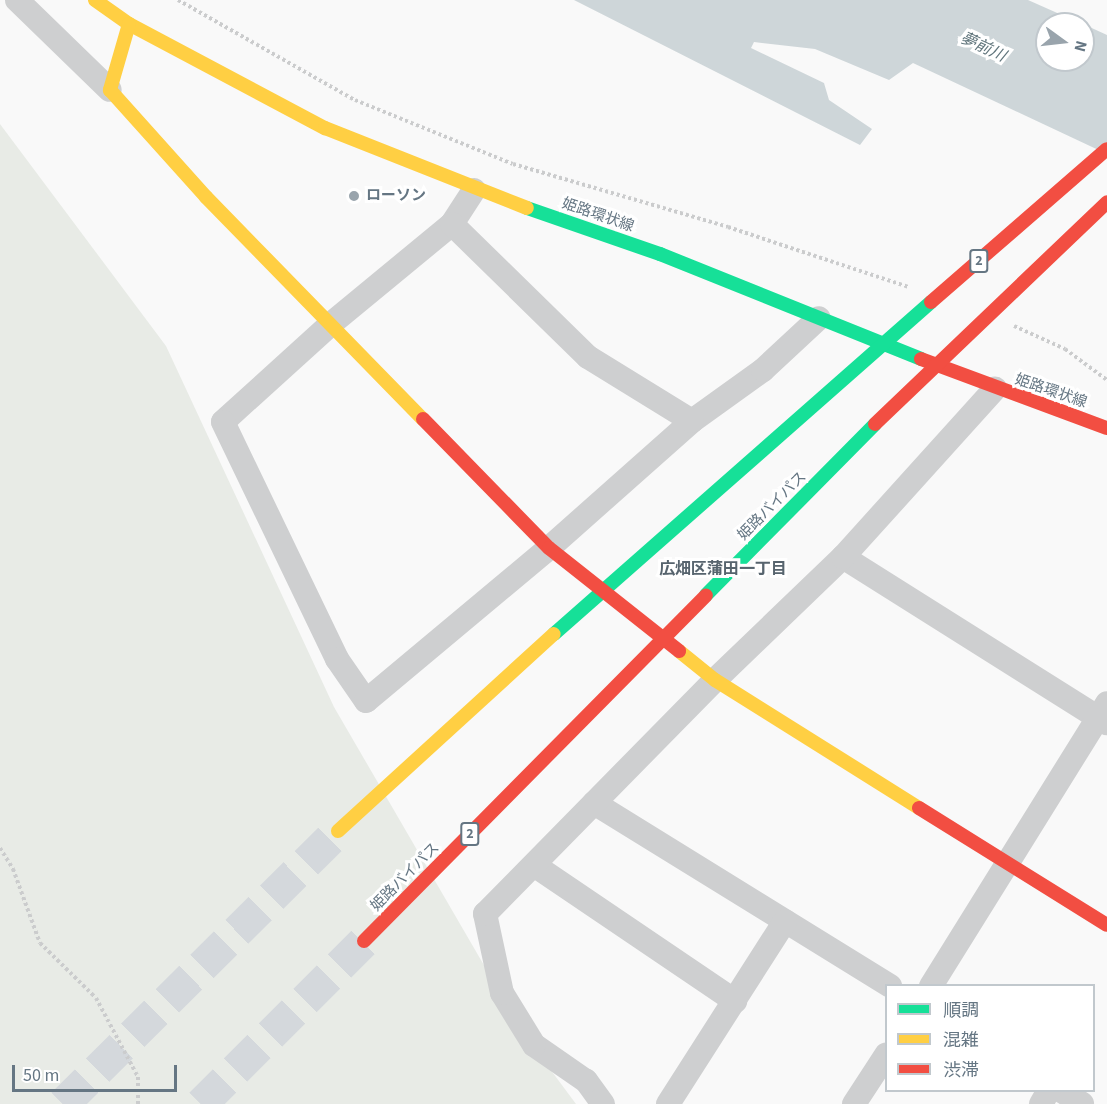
<!DOCTYPE html>
<html>
<head>
<meta charset="utf-8">
<style>
  body { margin:0 }
  #map { position:relative; width:1107px; height:1104px; overflow:hidden; background:#f9f9f9; font-family:"Source Sans 3","Noto Sans JP",sans-serif }
  div>[style] { position:absolute }
  .green>* { inset:0; background:#e8ebe6 }
  .water>* { inset:0; background:#ced6d9 }
  .highway-tunnel>* { height:33px; margin-top:-16.5px; transform-origin:0; background:repeating-linear-gradient(90deg,#d4d8dc 0 33px,transparent 0 49px) }
  .path>* { height:4px; margin-top:-2px; transform-origin:0; background:repeating-linear-gradient(90deg,#cbcccd 0 3px,transparent 0 6px) }
  .street>* { height:24px; margin:-12px; padding:0 12px; transform-origin:12px; border-radius:12px; background:#cecfd0 }
  .fast>* { height:14px; margin:-7px; padding:0 7px; transform-origin:7px; border-radius:7px; background:#16e098 }
  .slow>* { height:14px; margin:-7px; padding:0 7px; transform-origin:7px; border-radius:7px; background:#ffcf43 }
  .jam>* { height:14px; margin:-7px; padding:0 7px; transform-origin:7px; border-radius:7px; background:#f24e42 }
  .dots>* { width:16px; height:16px; translate:-50% -50%; box-sizing:border-box; border:3px solid #fff; border-radius:50% }
  span { translate:-50% -50%; white-space:nowrap; text-align:center; line-height:1.15; -webkit-text-stroke:6px #fff; paint-order:stroke }
  .shield-label span { padding:2px 4px; background:#fff; border:2px solid; border-radius:4px; -webkit-text-stroke-width:0 }
  .shield-label { font-size:14px; color:#657683; font-weight:700 }
  .poi-label { font-size:15px; color:#657683; font-weight:700 }
  .left { translate:0 -50%; text-align:left }
  .street-label { font-size:15px; color:#657683 }
  .water-label { font-size:16px; color:#60757c; font-style:italic }
  .neighbourhood-label { font-size:16px; color:#57646e; font-weight:700 }
  .legend { position:absolute; left:885px; top:984px; width:210px; height:108px; box-sizing:border-box; background:#fff; border:2px solid #c1c8cd; margin:0; padding:8px 10px; list-style:none; font-size:18px; color:#657683 }
  .legend li { display:flex; align-items:center; gap:12px; height:30px }
  .legend b { width:30px; border:2px solid #c1c8cd }
  .north { position:absolute; left:1035px; top:12px; width:60px; height:60px; box-sizing:border-box; background:#fff; border:2px solid #c1c8cd; border-radius:50%; rotate:105deg; font-size:16px; font-weight:700; line-height:24px; text-align:center; color:#657683 }
  .north::after { content:''; display:block; margin:auto; width:21px; height:27px; background:#99a4ac; clip-path:polygon(50% 0,100% 100%,50% 72%,0 100%) }
  .scale { position:absolute; left:12px; top:1065px; width:165px; height:27px; box-sizing:border-box; border:3px solid #657683; border-top:0; padding-left:8px; font-size:18px; line-height:21px; white-space:nowrap; color:#657683; -webkit-text-stroke:4px #fff; paint-order:stroke }
</style>
</head>
<body>
<div id="map">
  <div class="green">
    <i style="clip-path:polygon(0 124px,166px 346px,334px 707px,524px 1034px,576px 1104px,0 1104px)"></i>
  </div>
  <div class="water">
    <i style="clip-path:polygon(574px 0,1028px 0,1082px 24px,1047px 24px,1047px 60px,1083px 60px,1083px 24px,1107px 35px,1107px 154px,913px 63px,889px 80px,815px 49px,754px 42px,751px 48px,824px 83px,829px 100px,872px 129px,860px 145px)"></i>
  </div>
  <div class="highway-tunnel">
    <i style="left:63px;top:1104px;width:387px;rotate:-44.8deg"></i>
    <i style="left:201px;top:1104px;width:231px;rotate:-45deg"></i>
  </div>
  <div class="path">
    <i style="left:178px;top:0;width:203px;rotate:29.5deg"></i>
    <i style="left:355px;top:100px;width:170px;rotate:22.1deg"></i>
    <i style="left:513px;top:164px;width:224px;rotate:16.3deg"></i>
    <i style="left:728px;top:227px;width:190px;rotate:18.4deg"></i>
    <i style="left:1014px;top:326px;width:56px;rotate:24.3deg"></i>
    <i style="left:1065px;top:349px;width:52px;rotate:36.4deg"></i>
    <i style="left:0;top:848px;width:25px;rotate:58deg"></i>
    <i style="left:13px;top:869px;width:79px;rotate:70deg"></i>
    <i style="left:40px;top:943px;width:78px;rotate:44.5deg"></i>
    <i style="left:96px;top:998px;width:89px;rotate:62deg"></i>
    <i style="left:138px;top:1077px;width:27px;rotate:90deg"></i>
  </div>
  <div class="street">
    <i style="left:17px;top:0;width:129px;rotate:44.1deg"></i>
    <i style="left:474px;top:190px;width:40px;rotate:122.9deg"></i>
    <i style="left:452px;top:224px;width:156px;rotate:140.5deg"></i>
    <i style="left:332px;top:323px;width:147px;rotate:137.8deg"></i>
    <i style="left:223px;top:422px;width:263px;rotate:64.3deg"></i>
    <i style="left:337px;top:659px;width:51px;rotate:55.4deg"></i>
    <i style="left:366px;top:701px;width:239px;rotate:-39.9deg"></i>
    <i style="left:549px;top:548px;width:191px;rotate:-41.6deg"></i>
    <i style="left:692px;top:421px;width:87px;rotate:-35.7deg"></i>
    <i style="left:763px;top:370px;width:76px;rotate:-42.9deg"></i>
    <i style="left:452px;top:224px;width:190px;rotate:44.4deg"></i>
    <i style="left:588px;top:357px;width:122px;rotate:31.6deg"></i>
    <i style="left:843px;top:557px;width:312px;rotate:32.2deg"></i>
    <i style="left:594px;top:803px;width:348px;rotate:31.7deg"></i>
    <i style="left:534px;top:865px;width:243px;rotate:34.1deg"></i>
    <i style="left:931px;top:986px;width:333px;rotate:-58.1deg"></i>
    <i style="left:1060px;top:1090px;width:26px;rotate:32deg"></i>
    <i style="left:603px;top:1104px;width:29px;rotate:-126deg"></i>
    <i style="left:586px;top:1081px;width:63px;rotate:-145.3deg"></i>
    <i style="left:534px;top:1045px;width:61px;rotate:-121.6deg"></i>
    <i style="left:502px;top:993px;width:81px;rotate:-102.1deg"></i>
    <i style="left:485px;top:914px;width:328px;rotate:-45.5deg"></i>
    <i style="left:715px;top:680px;width:178px;rotate:-43.9deg"></i>
    <i style="left:843px;top:557px;width:227px;rotate:-47.9deg"></i>
    <i style="left:668px;top:1104px;width:217px;rotate:-57.4deg"></i>
    <i style="left:854px;top:1104px;width:59px;rotate:-56.9deg"></i>
    <i style="left:1041px;top:1104px;width:16px;rotate:-60deg"></i>
  </div>
  <div class="fast">
    <i style="left:527px;top:208px;width:141px;rotate:19.1deg"></i>
    <i style="left:660px;top:254px;width:281px;rotate:21.9deg"></i>
    <i style="left:706px;top:595px;width:240px;rotate:-45.3deg"></i>
    <i style="left:554px;top:634px;width:502px;rotate:-41.37deg"></i>
  </div>
  <div class="slow">
    <i style="left:95px;top:0;width:42px;rotate:35.2deg"></i>
    <i style="left:129px;top:24px;width:222px;rotate:28deg"></i>
    <i style="left:325px;top:128px;width:217px;rotate:21.6deg"></i>
    <i style="left:129px;top:24px;width:69px;rotate:106.1deg"></i>
    <i style="left:110px;top:90px;width:144px;rotate:48.1deg"></i>
    <i style="left:206px;top:197px;width:310px;rotate:45.7deg"></i>
    <i style="left:679px;top:651px;width:46px;rotate:38.9deg"></i>
    <i style="left:715px;top:680px;width:241px;rotate:32.1deg"></i>
    <i style="left:338px;top:831px;width:292px;rotate:-42.4deg"></i>
  </div>
  <div class="jam">
    <i style="left:931px;top:302px;width:233px;rotate:-41deg"></i>
    <i style="left:921px;top:359px;width:198px;rotate:20.4deg"></i>
    <i style="left:423px;top:419px;width:180px;rotate:45.7deg"></i>
    <i style="left:549px;top:548px;width:166px;rotate:38.4deg"></i>
    <i style="left:875px;top:424px;width:321px;rotate:-43.7deg"></i>
    <i style="left:919px;top:808px;width:221px;rotate:31.9deg"></i>
    <i style="left:364px;top:941px;width:486px;rotate:-45.3deg"></i>
  </div>
  <div class="dots">
    <i style="left:354px;top:196px;background:#99a4ac"></i>
  </div>
  <div class="shield-label">
    <span style="left:979px;top:261px">2</span>
    <span style="left:470px;top:834px">2</span>
  </div>
  <div class="poi-label">
    <span class="left" style="left:366px;top:196px">ローソン</span>
  </div>
  <div class="street-label">
    <span style="left:598px;top:215px;rotate:19deg">姫路環状線</span>
    <span style="left:1051px;top:391px;rotate:19deg">姫路環状線</span>
    <span style="left:772px;top:506px;rotate:-45deg">姫路バイパス</span>
    <span style="left:405px;top:877px;rotate:-45deg">姫路バイパス</span>
  </div>
  <div class="water-label">
    <span style="left:983px;top:47px;rotate:25deg">夢前川</span>
  </div>
  <div class="neighbourhood-label">
    <span style="left:723px;top:569px">広畑区蒲田一丁目</span>
  </div>
  <ul class="legend">
  <li><b style="height:8px;background:#16e098"></b>順調</li>
  <li><b style="height:8px;background:#ffcf43"></b>混雑</li>
  <li><b style="height:8px;background:#f24e42"></b>渋滞</li>
  </ul>
  <div class="north">N</div>
  <div class="scale">50 m</div>
</div>
</body>
</html>
